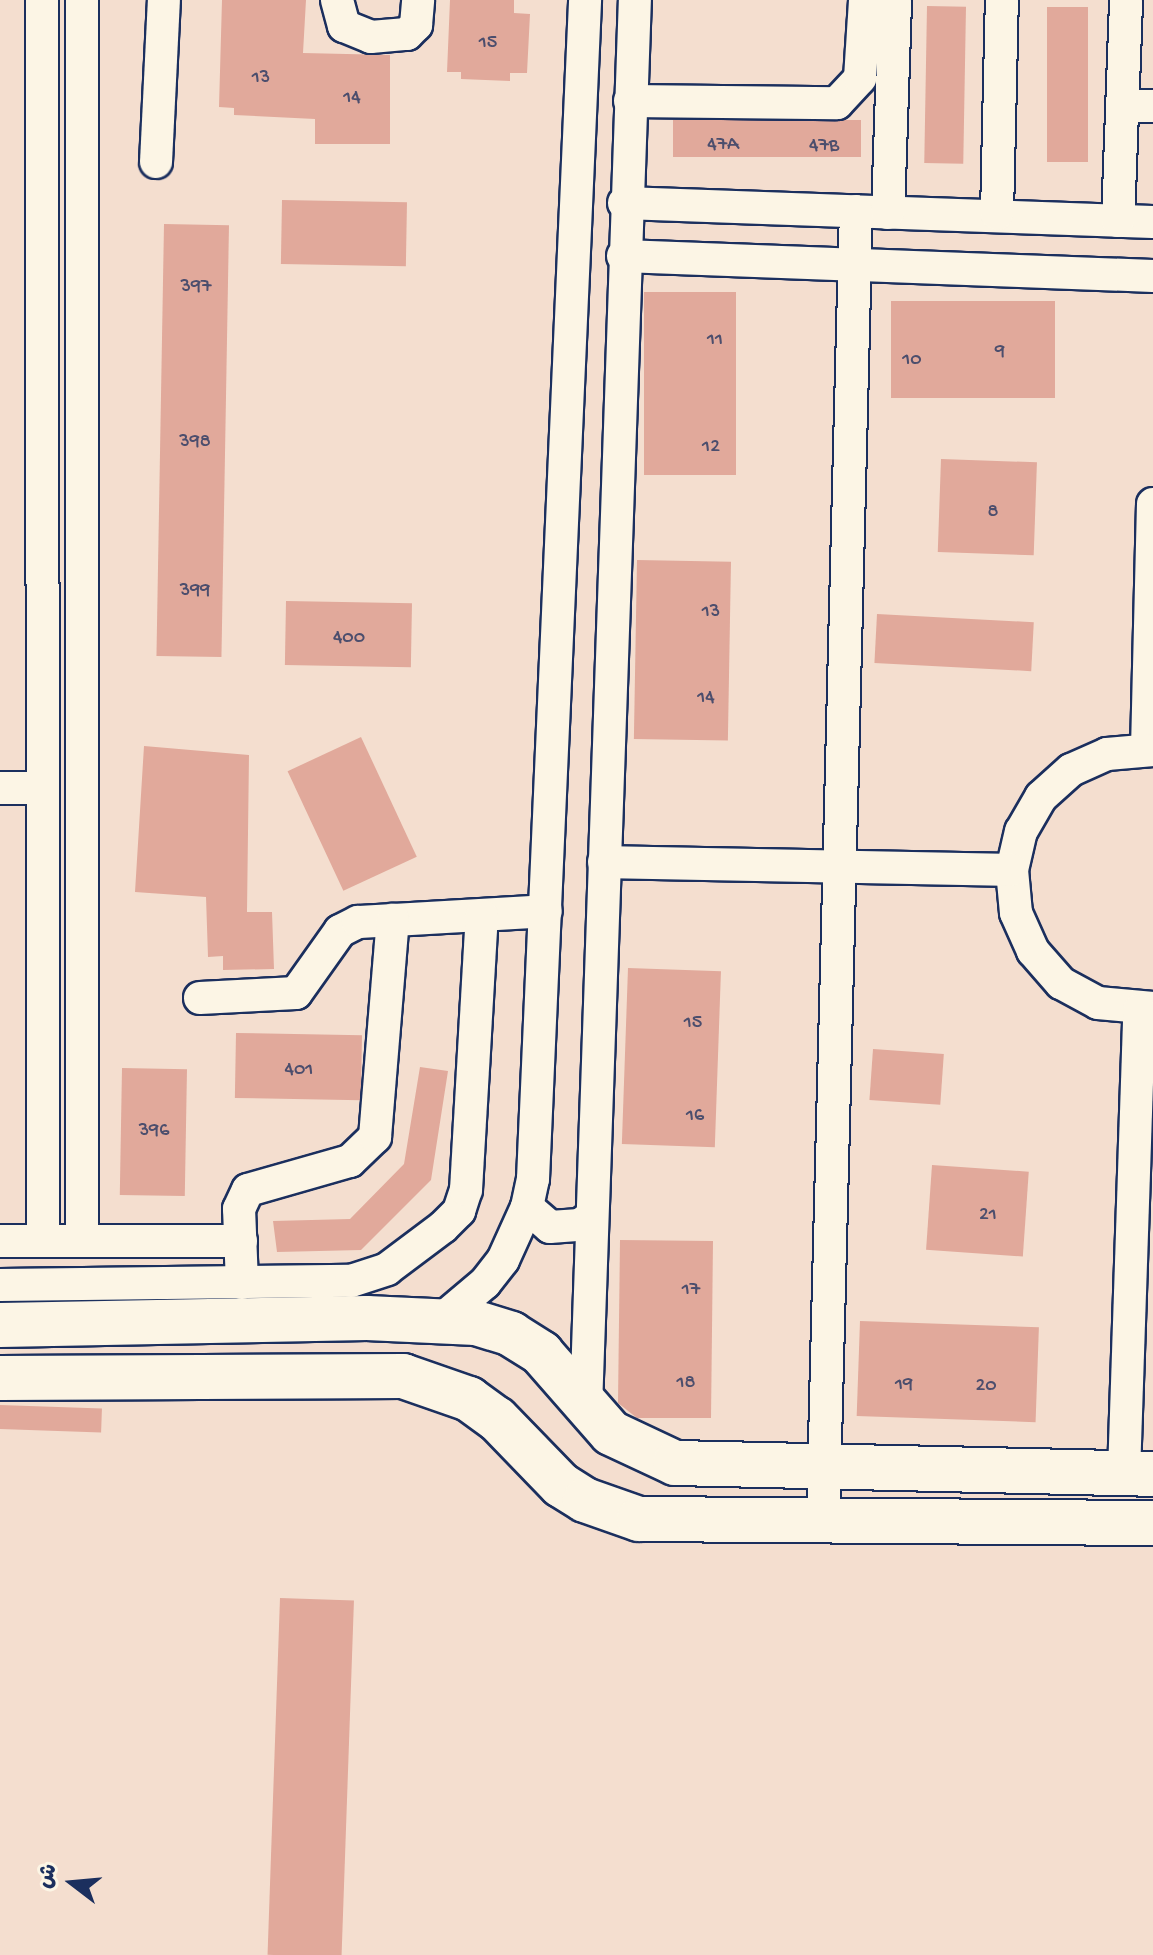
<!DOCTYPE html>
<html>
<head>
<meta charset="utf-8">
<style>
  body { margin:0 }
  #map { position:relative; width:1153px; height:1955px; overflow:hidden; background:#f4decf; font-family:"Gochi Hand","Playpen Sans Arabic",sans-serif }
  div>[style] { position:absolute }
  .building>* { inset:0; background:#e1a99b; transform-origin:0 0 }
  .roads { filter:drop-shadow(2px 0 #1b2f5e) drop-shadow(-2px 0 #1b2f5e) drop-shadow(0 2px #1b2f5e) drop-shadow(0 -2px #1b2f5e) }
  .street>* { height:32px; margin:-16px; padding:0 16px; transform-origin:16px; border-radius:16px; background:#fcf5e5 }
  .secondary>* { height:44px; margin:-22px; padding:0 22px; transform-origin:22px; border-radius:22px; background:#fcf5e5 }
  span { translate:-50% -50%; white-space:nowrap; text-align:center; line-height:1.15; -webkit-text-stroke:7px #fcf5e5; paint-order:stroke }
  .number-label { font-size:20px; color:#4c4e6d }
  .number-label span { -webkit-text-stroke-width:0 }
  .north { position:absolute; left:32px; top:1843px; width:80px; height:80px; -webkit-text-stroke:6px #fcf5e5; paint-order:stroke; rotate:286deg; font-size:22px; font-weight:700; line-height:32px; text-align:center; color:#1b2f5e }
  .north::after { content:''; display:block; margin:auto; width:28px; height:36px; background:#1b2f5e; clip-path:polygon(50% 0,100% 100%,50% 72%,0 100%) }
</style>
</head>
<body>
<div id="map">
  <div class="building">
    <i style="clip-path:polygon(222px 0,306px 0,303px 53px,390px 55px,390px 144px,315px 144px,315px 119px,234px 115px,234px 108px,219px 107px)"></i>
    <i style="clip-path:polygon(450px 0,514px 0,514px 13px,530px 14px,527px 73px,510px 73px,510px 81px,461px 79px,461px 72px,447px 72px)"></i>
    <i style="left:927px;top:6px;width:39px;height:157px;rotate:1deg"></i>
    <i style="left:1047px;top:7px;width:41px;height:155px"></i>
    <i style="left:673px;top:120px;width:188px;height:37px"></i>
    <i style="left:282px;top:200px;width:125px;height:64px;rotate:1deg"></i>
    <i style="left:164px;top:224px;width:65px;height:432px;rotate:1deg"></i>
    <i style="left:736px;top:292px;width:183px;height:92px;rotate:90deg"></i>
    <i style="left:891px;top:301px;width:164px;height:97px"></i>
    <i style="left:941px;top:459px;width:96px;height:93px;rotate:2deg"></i>
    <i style="left:637px;top:560px;width:94px;height:179px;rotate:1deg"></i>
    <i style="left:286px;top:601px;width:126px;height:64px;rotate:1deg"></i>
    <i style="left:877px;top:614px;width:157px;height:49px;rotate:3deg"></i>
    <i style="left:361px;top:737px;width:132px;height:81px;rotate:65deg"></i>
    <i style="clip-path:polygon(144px 746px,249px 755px,247px 912px,272px 912px,274px 969px,223px 970px,223px 956px,208px 957px,206px 897px,135px 892px)"></i>
    <i style="left:628px;top:968px;width:93px;height:176px;rotate:2deg"></i>
    <i style="left:236px;top:1033px;width:126px;height:65px;rotate:1deg"></i>
    <i style="left:873px;top:1049px;width:71px;height:51px;rotate:4deg"></i>
    <i style="clip-path:polygon(420px 1067px,448px 1071px,431px 1180px,361px 1250px,277px 1252px,273px 1221px,350px 1219px,404px 1164px)"></i>
    <i style="left:122px;top:1068px;width:65px;height:127px;rotate:1deg"></i>
    <i style="left:932px;top:1165px;width:97px;height:85px;rotate:4deg"></i>
    <i style="clip-path:polygon(620px 1240px,713px 1241px,711px 1418px,637px 1418px,618px 1403px)"></i>
    <i style="left:860px;top:1321px;width:179px;height:95px;rotate:2deg"></i>
    <i style="left:0;top:1405px;width:102px;height:24px;rotate:2deg"></i>
    <i style="left:280px;top:1598px;width:74px;height:357px;rotate:2deg"></i>
  </div>
  <div class="roads">
    <div class="street">
      <i style="left:42px;top:0;width:1241px;rotate:89.95deg"></i>
      <i style="left:337px;top:0;width:27px;rotate:75deg"></i>
      <i style="left:344px;top:26px;width:29px;rotate:22deg"></i>
      <i style="left:371px;top:37px;width:36px;rotate:-5deg"></i>
      <i style="left:407px;top:34px;width:13px;rotate:-45deg"></i>
      <i style="left:416px;top:25px;width:25px;rotate:-85deg"></i>
      <i style="left:630px;top:101px;width:207px;rotate:0.6deg"></i>
      <i style="left:837px;top:103px;width:34px;rotate:-47deg"></i>
      <i style="left:860px;top:78px;width:78px;rotate:-86.3deg"></i>
      <i style="left:1122px;top:106px;width:31px"></i>
      <i style="left:156px;top:162px;width:162px;rotate:-87.2deg"></i>
      <i style="left:624px;top:203px;width:529px;rotate:2.06deg"></i>
      <i style="left:888px;top:213px;width:213px;rotate:-88.1deg"></i>
      <i style="left:997px;top:214px;width:214px;rotate:-88.7deg"></i>
      <i style="left:1118px;top:221px;width:221px;rotate:-87.9deg"></i>
      <i style="left:623px;top:256px;width:530px;rotate:2.16deg"></i>
      <i style="left:1147px;top:749px;width:245px;rotate:-88.6deg"></i>
      <i style="left:1153px;top:750px;width:46px;rotate:175deg"></i>
      <i style="left:1107px;top:754px;width:39px;rotate:156deg"></i>
      <i style="left:1071px;top:770px;width:40px;rotate:138deg"></i>
      <i style="left:1041px;top:797px;width:39px;rotate:120deg"></i>
      <i style="left:1021px;top:831px;width:40px;rotate:103deg"></i>
      <i style="left:1012px;top:870px;width:43px;rotate:84.7deg"></i>
      <i style="left:1016px;top:913px;width:42px;rotate:65.9deg"></i>
      <i style="left:1033px;top:951px;width:43px;rotate:48.8deg"></i>
      <i style="left:1061px;top:983px;width:42px;rotate:28.4deg"></i>
      <i style="left:1098px;top:1003px;width:55px;rotate:5.2deg"></i>
      <i style="left:0;top:788px;width:42px"></i>
      <i style="left:604px;top:862px;width:408px;rotate:1.1deg"></i>
      <i style="left:200px;top:998px;width:96px;rotate:-3deg"></i>
      <i style="left:296px;top:993px;width:76px;rotate:-54.6deg"></i>
      <i style="left:340px;top:931px;width:20px;rotate:-27deg"></i>
      <i style="left:358px;top:922px;width:188px;rotate:-3.3deg"></i>
      <i style="left:527px;top:1207px;width:30px;rotate:41deg"></i>
      <i style="left:550px;top:1227px;width:30px;rotate:-4deg"></i>
      <i style="left:580px;top:1225px;width:15px;rotate:-37deg"></i>
      <i style="left:0;top:1241px;width:241px"></i>
      <i style="left:82px;top:1241px;width:1241px;rotate:-90deg"></i>
      <i style="left:242px;top:1283px;width:74px;rotate:-92.3deg"></i>
      <i style="left:239px;top:1209px;width:21px;rotate:-65deg"></i>
      <i style="left:248px;top:1190px;width:106px;rotate:-15.9deg"></i>
      <i style="left:350px;top:1161px;width:35px;rotate:-44deg"></i>
      <i style="left:375px;top:1137px;width:218px;rotate:-85.3deg"></i>
      <i style="left:0;top:1285px;width:351px;rotate:-0.7deg"></i>
      <i style="left:351px;top:1281px;width:38px;rotate:-18deg"></i>
      <i style="left:387px;top:1269px;width:70px;rotate:-36.9deg"></i>
      <i style="left:443px;top:1227px;width:23px;rotate:-45deg"></i>
      <i style="left:459px;top:1211px;width:22px;rotate:-72deg"></i>
      <i style="left:466px;top:1190px;width:275px;rotate:-86.7deg"></i>
      <i style="left:441px;top:1320px;width:57px;rotate:-40.1deg"></i>
      <i style="left:485px;top:1283px;width:29px;rotate:-52deg"></i>
      <i style="left:503px;top:1260px;width:58px;rotate:-65.6deg"></i>
      <i style="left:527px;top:1207px;width:29px;rotate:-78deg"></i>
      <i style="left:533px;top:1179px;width:1180px;rotate:-87.47deg"></i>
      <i style="left:586px;top:1407px;width:1408px;rotate:-88.01deg"></i>
      <i style="left:1124px;top:1474px;width:464px;rotate:-88.1deg"></i>
      <i style="left:823px;top:1522px;width:1311px;rotate:-88.56deg"></i>
    </div>
    <div class="secondary">
      <i style="left:0;top:1325px;width:367px;rotate:-1.1deg"></i>
      <i style="left:367px;top:1318px;width:109px;rotate:2.6deg"></i>
      <i style="left:476px;top:1323px;width:37px;rotate:17deg"></i>
      <i style="left:511px;top:1334px;width:36px;rotate:32deg"></i>
      <i style="left:541px;top:1353px;width:106px;rotate:48.8deg"></i>
      <i style="left:611px;top:1433px;width:71px;rotate:25.1deg"></i>
      <i style="left:675px;top:1463px;width:478px;rotate:1.3deg"></i>
      <i style="left:0;top:1378px;width:403px;rotate:-0.3deg"></i>
      <i style="left:403px;top:1376px;width:70px;rotate:19.2deg"></i>
      <i style="left:469px;top:1399px;width:34px;rotate:36deg"></i>
      <i style="left:497px;top:1419px;width:92px;rotate:45.9deg"></i>
      <i style="left:561px;top:1485px;width:28px;rotate:32deg"></i>
      <i style="left:585px;top:1500px;width:57px;rotate:19.4deg"></i>
      <i style="left:639px;top:1519px;width:514px;rotate:0.45deg"></i>
    </div>
  </div>
  <div class="number-label">
    <span style="left:488px;top:43px">15</span>
    <span style="left:261px;top:78px">13</span>
    <span style="left:352px;top:98px">14</span>
    <span style="left:723px;top:145px">47A</span>
    <span style="left:824px;top:146px">47B</span>
    <span style="left:196px;top:287px">397</span>
    <span style="left:715px;top:340px">11</span>
    <span style="left:1000px;top:352px">9</span>
    <span style="left:912px;top:360px">10</span>
    <span style="left:195px;top:442px">398</span>
    <span style="left:711px;top:447px">12</span>
    <span style="left:993px;top:512px">8</span>
    <span style="left:195px;top:591px">399</span>
    <span style="left:711px;top:612px">13</span>
    <span style="left:349px;top:638px">400</span>
    <span style="left:706px;top:698px">14</span>
    <span style="left:693px;top:1023px">15</span>
    <span style="left:299px;top:1070px">401</span>
    <span style="left:695px;top:1116px">16</span>
    <span style="left:154px;top:1131px">396</span>
    <span style="left:988px;top:1215px">21</span>
    <span style="left:691px;top:1290px">17</span>
    <span style="left:686px;top:1383px">18</span>
    <span style="left:904px;top:1385px">19</span>
    <span style="left:986px;top:1386px">20</span>
  </div>
  <div class="north">ش</div>
</div>
</body>
</html>
